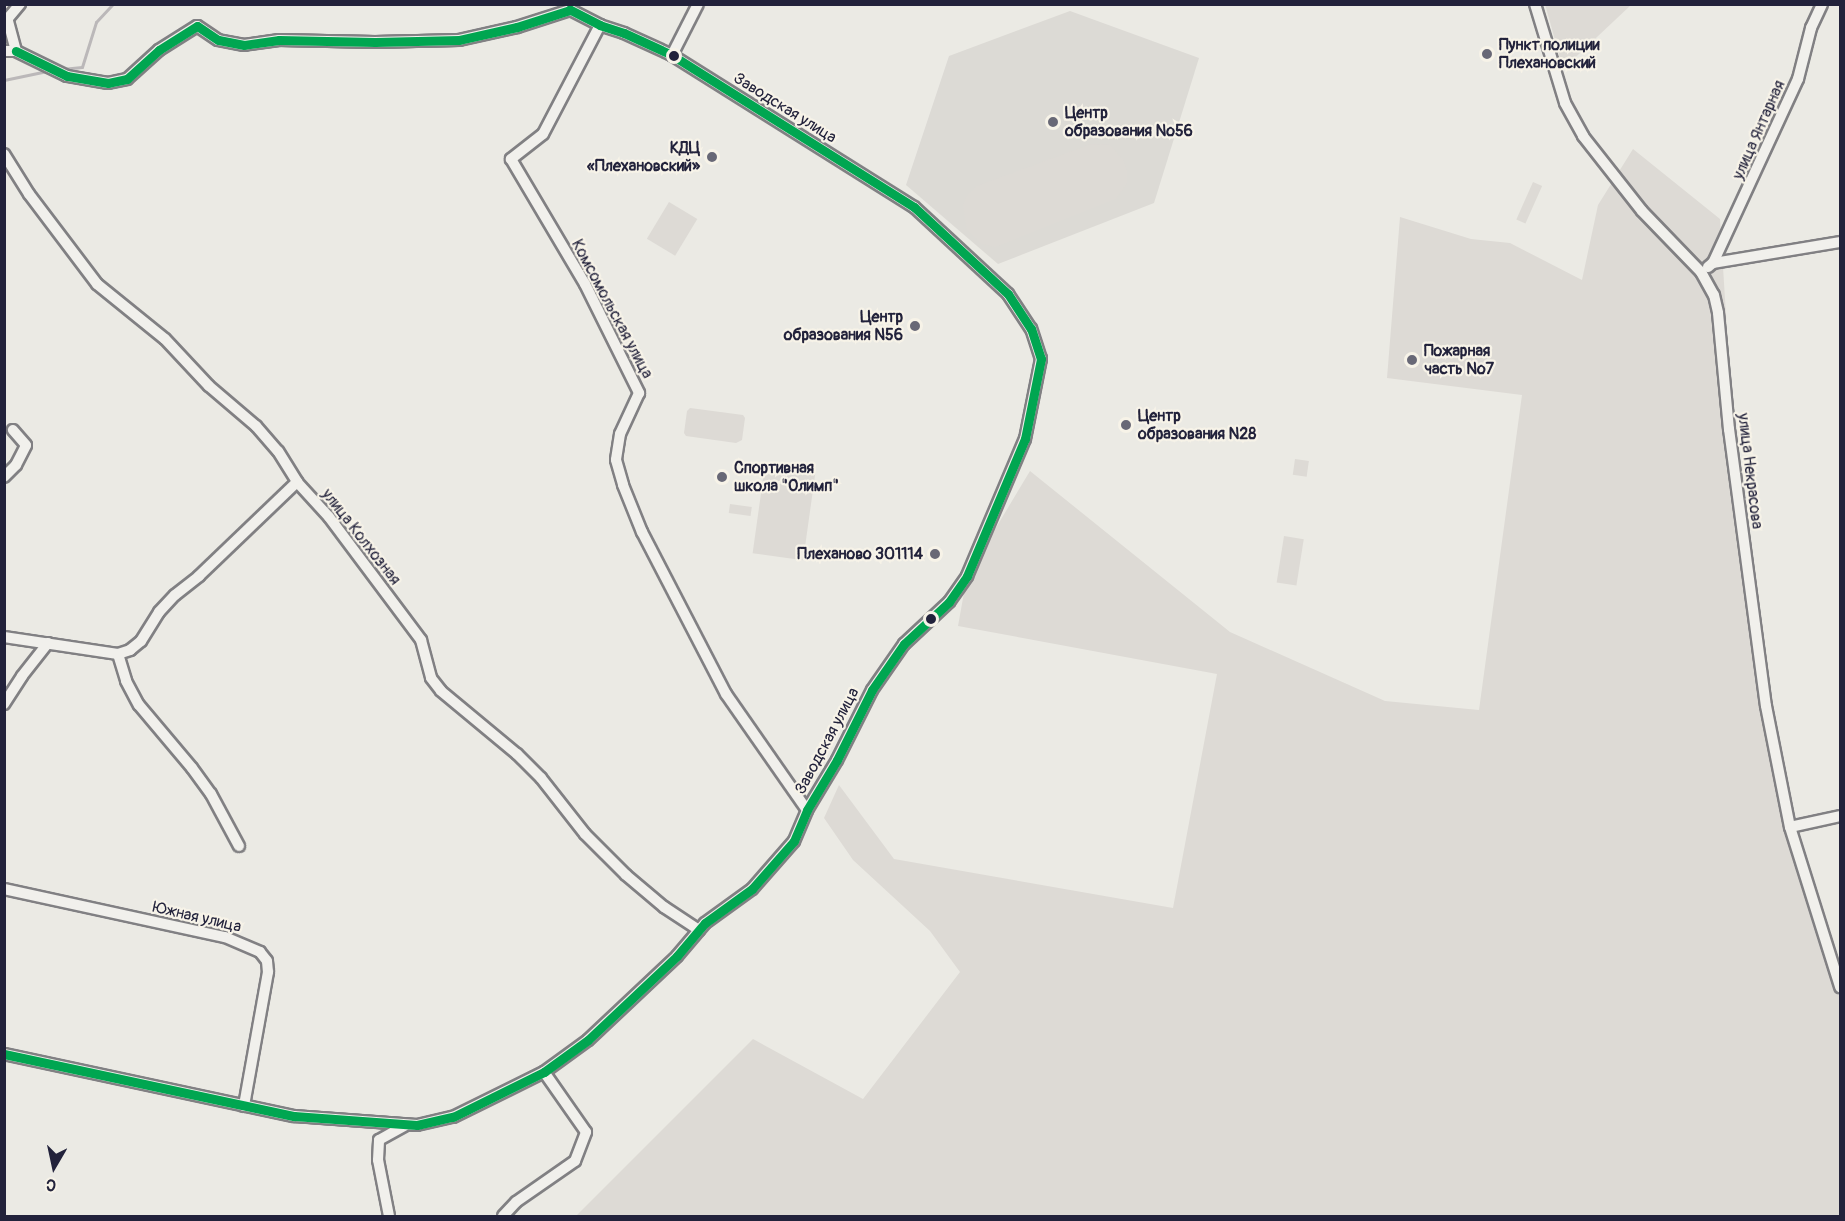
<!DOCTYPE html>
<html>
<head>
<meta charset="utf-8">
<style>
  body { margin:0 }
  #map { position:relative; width:1845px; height:1221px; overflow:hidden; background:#ebeae4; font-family:Pangolin,sans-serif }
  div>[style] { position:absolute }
  .built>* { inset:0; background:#dcdad5 }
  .green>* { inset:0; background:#dddad5; transform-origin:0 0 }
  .stream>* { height:3px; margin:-1.5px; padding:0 1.5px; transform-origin:1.5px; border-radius:1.5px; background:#bbb8b9 }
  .roads { filter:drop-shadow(2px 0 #818083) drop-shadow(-2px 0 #818083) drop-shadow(0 2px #818083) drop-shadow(0 -2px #818083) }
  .street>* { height:10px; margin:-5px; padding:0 5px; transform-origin:5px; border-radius:5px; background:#f1f0ec }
  .bus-1>* { height:9px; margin:-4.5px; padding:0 4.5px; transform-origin:4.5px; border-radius:4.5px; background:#00a651 }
  .dots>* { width:16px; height:16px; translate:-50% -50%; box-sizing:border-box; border:3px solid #f7f3e8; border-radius:50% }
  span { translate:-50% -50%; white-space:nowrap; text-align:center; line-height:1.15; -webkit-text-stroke:4.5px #f7f3e8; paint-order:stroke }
  .poi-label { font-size:16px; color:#22223b; font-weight:700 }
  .left { translate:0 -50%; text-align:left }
  .right { translate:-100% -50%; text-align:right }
  .street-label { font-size:16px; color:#22223b }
  .frame { position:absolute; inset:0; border:6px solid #22223b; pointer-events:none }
  .north { position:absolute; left:24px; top:1137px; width:60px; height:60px; -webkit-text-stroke:4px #f7f3e8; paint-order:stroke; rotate:189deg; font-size:16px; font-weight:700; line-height:24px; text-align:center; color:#22223b }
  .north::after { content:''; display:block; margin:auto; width:21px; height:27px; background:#22223b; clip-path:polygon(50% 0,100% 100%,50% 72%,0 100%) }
</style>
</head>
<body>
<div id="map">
  <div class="built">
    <i style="clip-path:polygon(1070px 11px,1199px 58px,1154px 203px,998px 264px,906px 185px,949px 56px)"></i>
  </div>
  <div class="green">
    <i style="clip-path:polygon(1545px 4px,1631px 4px,1631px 5px,1563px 69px)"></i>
    <i style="clip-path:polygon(1091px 144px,1110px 145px,1123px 160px,1127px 172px,1127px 183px,1116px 199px,996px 247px,982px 244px,967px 229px,963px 205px,968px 194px,977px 186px)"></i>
    <i style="clip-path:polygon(1633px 149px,1720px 219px,1738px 506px,1785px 799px,1789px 798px,1840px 986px,1840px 1216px,576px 1216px,753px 1039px,863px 1099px,960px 972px,930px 931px,853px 860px,824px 818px,839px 785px,894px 859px,1173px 908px,1217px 674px,958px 626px,967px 576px,1030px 471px,1230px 632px,1385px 701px,1479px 710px,1522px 395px,1387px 378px,1400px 217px,1471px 239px,1510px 243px,1582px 280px,1598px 205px)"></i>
    <i style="left:1533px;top:182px;width:10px;height:41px;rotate:24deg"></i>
    <i style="left:669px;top:202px;width:33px;height:43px;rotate:31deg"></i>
    <i style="clip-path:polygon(690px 408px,743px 415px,745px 418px,742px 440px,736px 443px,686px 436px,684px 433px,687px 411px)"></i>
    <i style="left:1295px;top:459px;width:14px;height:16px;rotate:8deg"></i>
    <i style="left:765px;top:465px;width:51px;height:89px;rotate:8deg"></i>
    <i style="left:730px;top:504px;width:22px;height:9px;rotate:8deg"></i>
    <i style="left:1284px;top:536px;width:20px;height:47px;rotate:9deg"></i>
  </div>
  <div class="stream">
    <i style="left:62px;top:69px;width:20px;rotate:-6deg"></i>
    <i style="left:82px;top:67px;width:47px;rotate:-72.7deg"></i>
    <i style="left:96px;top:22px;width:25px;rotate:-47deg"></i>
    <i style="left:4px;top:80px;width:44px;rotate:-11.8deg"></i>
  </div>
  <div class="roads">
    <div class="street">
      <i style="left:1535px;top:4px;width:103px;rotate:73.1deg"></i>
      <i style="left:1565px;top:103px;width:38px;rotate:61deg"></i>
      <i style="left:1583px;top:136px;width:95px;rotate:51.8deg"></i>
      <i style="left:1642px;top:211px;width:85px;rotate:46deg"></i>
      <i style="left:1701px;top:272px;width:26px;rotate:61deg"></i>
      <i style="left:1714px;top:295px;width:18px;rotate:77deg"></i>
      <i style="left:1718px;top:313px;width:117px;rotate:84.6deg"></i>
      <i style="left:1729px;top:429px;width:279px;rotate:82.4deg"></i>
      <i style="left:1766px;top:706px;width:123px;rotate:78.8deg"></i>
      <i style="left:1790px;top:827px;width:168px;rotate:72.6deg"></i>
      <i style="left:4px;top:23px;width:25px;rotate:-50deg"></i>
      <i style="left:600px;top:25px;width:123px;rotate:117.6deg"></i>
      <i style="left:543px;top:134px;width:41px;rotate:142deg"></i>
      <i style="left:511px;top:159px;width:145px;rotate:59.4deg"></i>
      <i style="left:585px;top:284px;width:122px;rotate:63.6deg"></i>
      <i style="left:639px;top:393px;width:45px;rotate:114.9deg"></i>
      <i style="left:620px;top:434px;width:26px;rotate:99deg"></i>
      <i style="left:616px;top:460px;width:26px;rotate:74deg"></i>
      <i style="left:623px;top:485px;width:51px;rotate:68deg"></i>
      <i style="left:642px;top:532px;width:182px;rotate:62.6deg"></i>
      <i style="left:726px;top:694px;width:141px;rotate:55.1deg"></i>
      <i style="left:4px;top:51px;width:12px"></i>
      <i style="left:16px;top:51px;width:31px;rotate:-105deg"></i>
      <i style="left:672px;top:55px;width:57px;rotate:-63deg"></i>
      <i style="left:4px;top:154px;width:47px;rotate:58deg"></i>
      <i style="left:29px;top:194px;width:113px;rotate:52.9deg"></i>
      <i style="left:97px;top:284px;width:87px;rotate:39deg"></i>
      <i style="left:165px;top:339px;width:64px;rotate:46.9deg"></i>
      <i style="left:209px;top:386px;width:62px;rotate:40.4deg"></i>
      <i style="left:256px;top:426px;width:33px;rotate:49deg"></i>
      <i style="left:278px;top:451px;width:36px;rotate:58deg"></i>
      <i style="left:297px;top:482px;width:47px;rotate:47.6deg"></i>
      <i style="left:329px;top:517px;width:154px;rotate:53.2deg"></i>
      <i style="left:421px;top:640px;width:39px;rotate:75deg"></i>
      <i style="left:431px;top:678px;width:16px;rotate:52deg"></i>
      <i style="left:441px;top:691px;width:99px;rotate:39.7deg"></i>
      <i style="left:517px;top:754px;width:34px;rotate:45deg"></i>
      <i style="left:541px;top:778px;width:71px;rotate:51.8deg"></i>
      <i style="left:585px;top:834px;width:58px;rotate:45deg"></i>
      <i style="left:626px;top:875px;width:50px;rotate:40.1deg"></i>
      <i style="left:664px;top:907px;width:42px;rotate:33.3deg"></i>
      <i style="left:1713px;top:263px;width:203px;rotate:-65.2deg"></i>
      <i style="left:1798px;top:79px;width:53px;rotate:-75.7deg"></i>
      <i style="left:1811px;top:28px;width:26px;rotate:-65deg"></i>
      <i style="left:1708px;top:267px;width:6px;rotate:-39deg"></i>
      <i style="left:1713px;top:263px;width:129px;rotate:-9.4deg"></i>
      <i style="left:4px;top:477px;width:17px;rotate:-45deg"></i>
      <i style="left:16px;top:465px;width:22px;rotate:-63deg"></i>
      <i style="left:26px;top:445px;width:20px;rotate:-131deg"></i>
      <i style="left:4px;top:637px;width:115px;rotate:8.5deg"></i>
      <i style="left:118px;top:654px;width:13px;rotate:-18deg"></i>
      <i style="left:130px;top:650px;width:14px;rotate:-39deg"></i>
      <i style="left:141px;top:641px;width:34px;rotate:-58deg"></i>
      <i style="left:159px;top:612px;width:23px;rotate:-47deg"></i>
      <i style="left:175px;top:595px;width:31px;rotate:-38deg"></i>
      <i style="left:199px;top:576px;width:136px;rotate:-43.8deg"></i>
      <i style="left:118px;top:654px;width:28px;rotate:73deg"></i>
      <i style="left:126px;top:681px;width:27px;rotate:62deg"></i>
      <i style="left:139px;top:705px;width:82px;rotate:49.9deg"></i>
      <i style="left:192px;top:768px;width:32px;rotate:54deg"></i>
      <i style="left:211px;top:794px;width:59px;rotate:61.7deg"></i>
      <i style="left:4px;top:704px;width:33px;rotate:-57deg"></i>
      <i style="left:22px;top:676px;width:42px;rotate:-51.8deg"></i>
      <i style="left:1790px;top:827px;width:51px;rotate:-12.4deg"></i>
      <i style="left:4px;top:889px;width:226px;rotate:12.3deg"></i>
      <i style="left:225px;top:937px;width:38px;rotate:23deg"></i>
      <i style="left:260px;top:952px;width:11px;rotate:52deg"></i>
      <i style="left:267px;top:961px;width:11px;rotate:85deg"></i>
      <i style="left:268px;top:972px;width:136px;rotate:100.2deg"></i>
      <i style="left:4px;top:1054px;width:297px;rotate:12.1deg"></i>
      <i style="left:294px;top:1116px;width:123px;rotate:4.2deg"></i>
      <i style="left:417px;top:1125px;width:37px;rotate:-13deg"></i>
      <i style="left:453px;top:1117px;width:102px;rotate:-26.3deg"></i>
      <i style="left:544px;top:1072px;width:54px;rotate:-36deg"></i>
      <i style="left:588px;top:1040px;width:122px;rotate:-43.3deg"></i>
      <i style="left:677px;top:956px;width:43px;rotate:-49.7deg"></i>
      <i style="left:705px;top:923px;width:58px;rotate:-35.9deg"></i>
      <i style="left:752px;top:889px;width:64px;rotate:-48.8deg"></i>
      <i style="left:794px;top:841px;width:34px;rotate:-67deg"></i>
      <i style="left:807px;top:810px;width:58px;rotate:-59deg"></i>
      <i style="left:837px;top:760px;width:78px;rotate:-63.4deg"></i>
      <i style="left:872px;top:690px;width:56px;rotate:-55.2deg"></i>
      <i style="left:904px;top:644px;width:62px;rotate:-43deg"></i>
      <i style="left:949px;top:602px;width:32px;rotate:-55deg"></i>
      <i style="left:967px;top:576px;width:149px;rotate:-67.1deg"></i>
      <i style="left:1025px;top:439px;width:82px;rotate:-78.7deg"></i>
      <i style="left:1041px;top:359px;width:32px;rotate:-108deg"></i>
      <i style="left:1031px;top:329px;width:42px;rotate:-123.3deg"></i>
      <i style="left:1008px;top:294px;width:128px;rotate:-137.2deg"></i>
      <i style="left:914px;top:207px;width:286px;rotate:-147.9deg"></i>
      <i style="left:672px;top:55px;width:53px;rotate:-155.4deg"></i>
      <i style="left:624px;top:33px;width:25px;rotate:-162deg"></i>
      <i style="left:600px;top:25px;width:34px;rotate:-153deg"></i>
      <i style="left:570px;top:10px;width:56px;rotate:162.2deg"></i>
      <i style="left:517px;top:27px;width:59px;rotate:167.4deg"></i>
      <i style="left:459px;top:40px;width:84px;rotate:178.6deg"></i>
      <i style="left:375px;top:42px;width:96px;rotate:-178.8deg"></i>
      <i style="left:279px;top:40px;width:35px;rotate:172deg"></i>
      <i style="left:244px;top:45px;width:26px;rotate:-169deg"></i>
      <i style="left:218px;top:40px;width:25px;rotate:-146deg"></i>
      <i style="left:197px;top:26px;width:45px;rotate:147.7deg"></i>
      <i style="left:159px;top:50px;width:43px;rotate:137.8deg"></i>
      <i style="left:127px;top:79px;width:19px;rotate:168deg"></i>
      <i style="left:108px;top:83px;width:42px;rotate:-170.3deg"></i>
      <i style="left:67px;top:76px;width:57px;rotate:-153.9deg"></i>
      <i style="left:389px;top:1216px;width:57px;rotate:-101.1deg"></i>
      <i style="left:378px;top:1160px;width:20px;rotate:-87deg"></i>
      <i style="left:379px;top:1140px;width:29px;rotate:-29deg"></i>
      <i style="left:503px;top:1216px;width:19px;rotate:-47deg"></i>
      <i style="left:516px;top:1202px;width:72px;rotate:-34.8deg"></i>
      <i style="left:575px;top:1161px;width:31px;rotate:-69deg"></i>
      <i style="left:586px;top:1132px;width:73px;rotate:-125deg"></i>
    </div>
  </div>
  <div class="bus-1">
    <i style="left:4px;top:1054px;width:297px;rotate:12.1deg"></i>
    <i style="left:294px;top:1116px;width:123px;rotate:4.2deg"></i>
    <i style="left:417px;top:1125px;width:37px;rotate:-13deg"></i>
    <i style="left:453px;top:1117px;width:102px;rotate:-26.3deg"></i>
    <i style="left:544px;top:1072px;width:54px;rotate:-36deg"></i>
    <i style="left:588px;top:1040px;width:122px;rotate:-43.3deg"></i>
    <i style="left:677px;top:956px;width:43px;rotate:-49.7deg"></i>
    <i style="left:705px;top:923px;width:58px;rotate:-35.9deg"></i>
    <i style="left:752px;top:889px;width:64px;rotate:-48.8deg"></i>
    <i style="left:794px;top:841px;width:34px;rotate:-67deg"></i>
    <i style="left:807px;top:810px;width:58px;rotate:-59deg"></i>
    <i style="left:837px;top:760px;width:78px;rotate:-63.4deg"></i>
    <i style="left:872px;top:690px;width:56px;rotate:-55.2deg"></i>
    <i style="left:904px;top:644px;width:62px;rotate:-43deg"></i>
    <i style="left:949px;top:602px;width:32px;rotate:-55deg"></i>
    <i style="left:967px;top:576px;width:149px;rotate:-67.1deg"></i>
    <i style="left:1025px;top:439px;width:82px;rotate:-78.7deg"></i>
    <i style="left:1041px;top:359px;width:32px;rotate:-108deg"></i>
    <i style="left:1031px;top:329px;width:42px;rotate:-123.3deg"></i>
    <i style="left:1008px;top:294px;width:128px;rotate:-137.2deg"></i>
    <i style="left:914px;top:207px;width:286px;rotate:-147.9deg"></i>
    <i style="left:672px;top:55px;width:53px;rotate:-155.4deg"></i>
    <i style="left:624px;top:33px;width:25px;rotate:-162deg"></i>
    <i style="left:600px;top:25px;width:34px;rotate:-153deg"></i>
    <i style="left:570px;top:10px;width:56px;rotate:162.2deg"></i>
    <i style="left:517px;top:27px;width:59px;rotate:167.4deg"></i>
    <i style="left:459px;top:40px;width:84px;rotate:178.6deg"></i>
    <i style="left:375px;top:42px;width:96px;rotate:-178.8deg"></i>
    <i style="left:279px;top:40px;width:35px;rotate:172deg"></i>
    <i style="left:244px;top:45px;width:26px;rotate:-169deg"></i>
    <i style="left:218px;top:40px;width:25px;rotate:-146deg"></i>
    <i style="left:197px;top:26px;width:45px;rotate:147.7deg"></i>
    <i style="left:159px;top:50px;width:43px;rotate:137.8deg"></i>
    <i style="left:127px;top:79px;width:19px;rotate:168deg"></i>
    <i style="left:108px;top:83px;width:42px;rotate:-170.3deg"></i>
    <i style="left:67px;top:76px;width:57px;rotate:-153.9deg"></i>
  </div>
  <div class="dots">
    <i style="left:1487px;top:54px;background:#686876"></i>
    <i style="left:674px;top:56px;background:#22223b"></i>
    <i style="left:1053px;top:122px;background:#686876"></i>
    <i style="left:712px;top:157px;background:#686876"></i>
    <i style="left:915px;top:326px;background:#686876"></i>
    <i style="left:1412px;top:360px;background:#686876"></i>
    <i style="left:1126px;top:425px;background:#686876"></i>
    <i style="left:722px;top:477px;background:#686876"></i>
    <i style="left:935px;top:554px;background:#686876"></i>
    <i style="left:931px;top:619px;background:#22223b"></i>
  </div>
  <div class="poi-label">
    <span class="left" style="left:1499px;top:54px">Пункт полиции<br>Плехановский</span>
    <span class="left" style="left:1065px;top:122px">Центр<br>образования №56</span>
    <span class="right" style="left:700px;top:157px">КДЦ<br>«Плехановский»</span>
    <span class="right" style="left:903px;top:326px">Центр<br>образования N56</span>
    <span class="left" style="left:1424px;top:360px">Пожарная<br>часть №7</span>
    <span class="left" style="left:1138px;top:425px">Центр<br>образования N28</span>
    <span class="left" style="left:734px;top:477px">Спортивная<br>школа "Олимп"</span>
    <span class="right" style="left:923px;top:554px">Плеханово 301114</span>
  </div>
  <div class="street-label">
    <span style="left:785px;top:108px;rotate:32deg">Заводская улица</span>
    <span style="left:1759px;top:130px;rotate:-66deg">улица Янтарная</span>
    <span style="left:612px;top:309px;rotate:62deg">Комсомольская улица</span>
    <span style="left:1750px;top:471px;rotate:83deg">улица Некрасова</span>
    <span style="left:361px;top:537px;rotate:52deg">улица Колхозная</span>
    <span style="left:827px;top:741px;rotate:-62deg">Заводская улица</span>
    <span style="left:197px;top:917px;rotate:13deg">Южная улица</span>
  </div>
  <div class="frame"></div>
  <div class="north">С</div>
</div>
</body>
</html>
